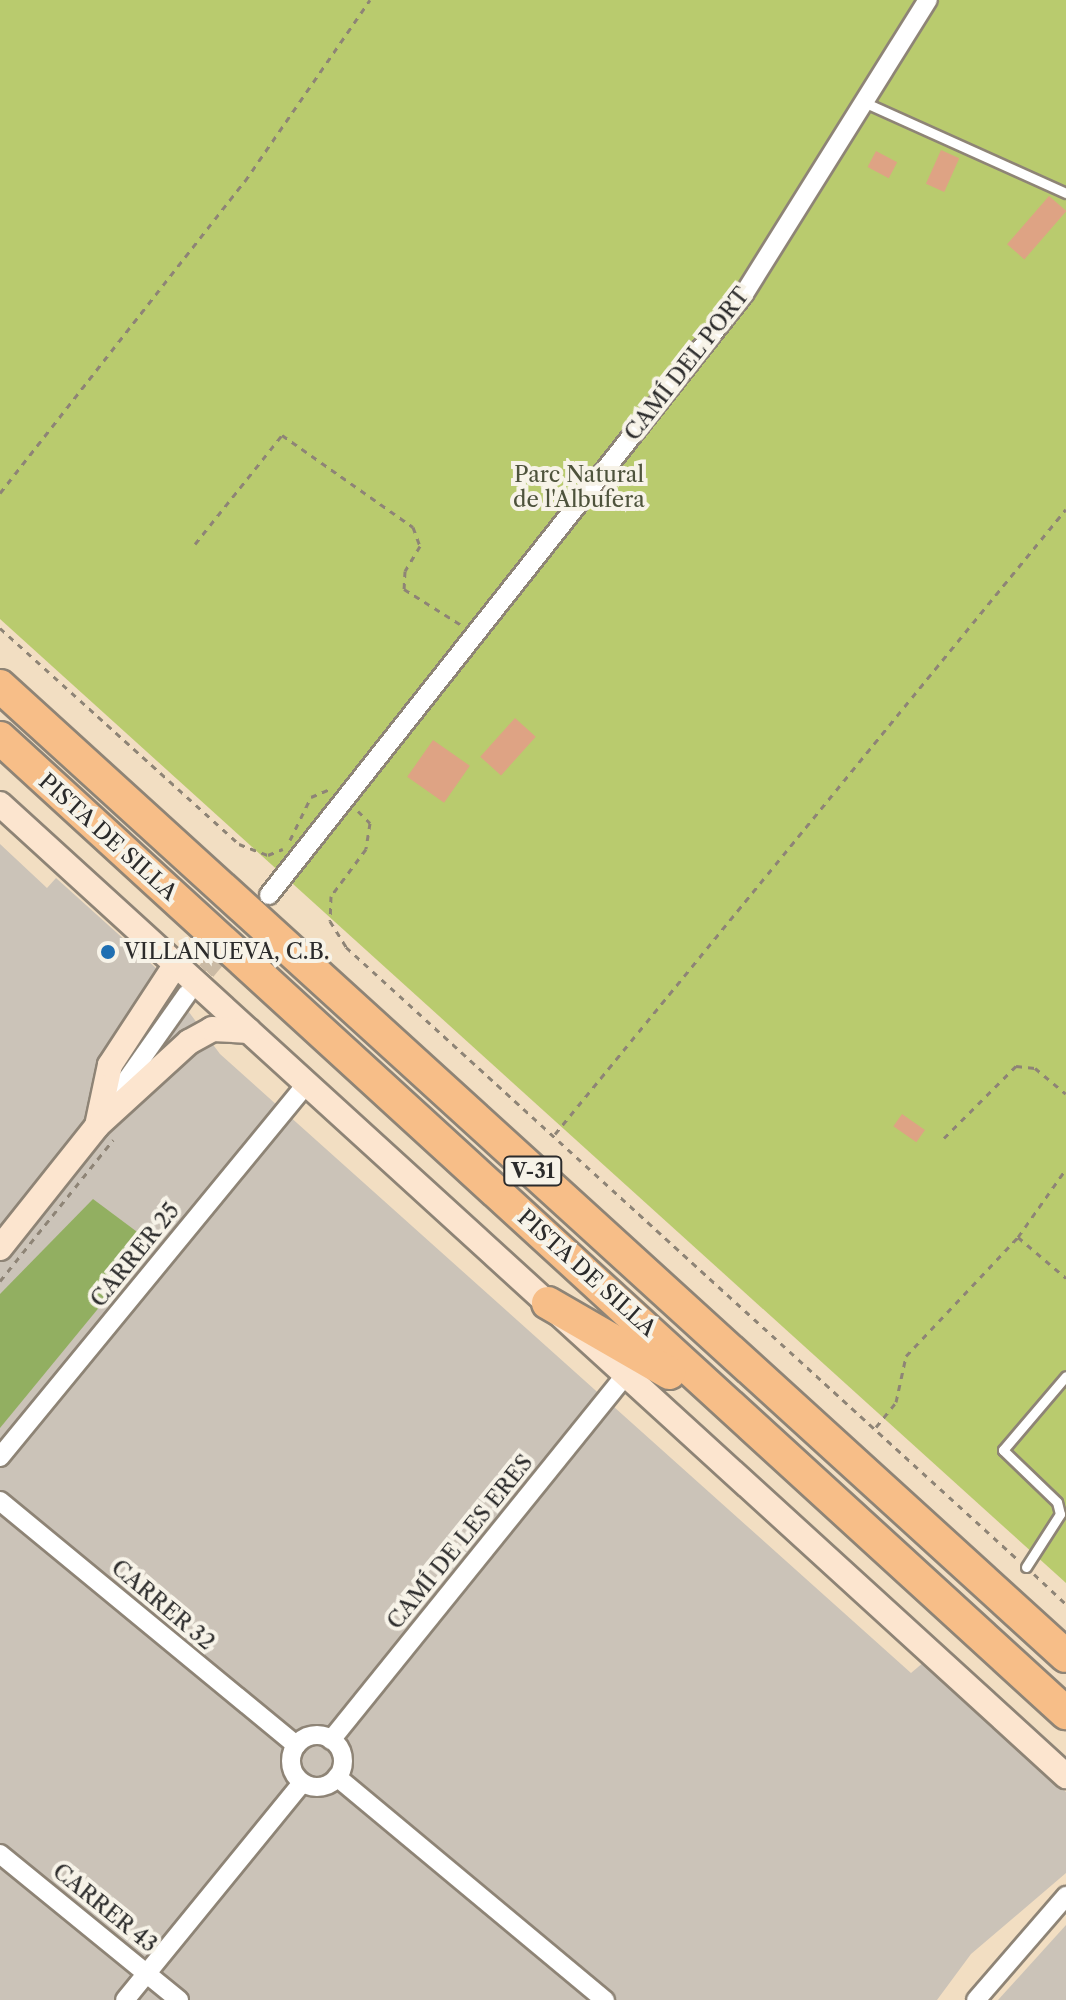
<!DOCTYPE html>
<html>
<head>
<meta charset="utf-8">
<style>
  body { margin:0 }
  #map { position:relative; width:1066px; height:2000px; overflow:hidden; background:#f2dec2; font-family:"Libre Caslon Text",serif }
  div>[style] { position:absolute }
  .industrial>* { inset:0; background:#cbc3b8 }
  .green>* { inset:0; background:#b9cb6e }
  .forest>* { inset:0; background:#92af61 }
  .building>* { inset:0; background:#dea384; transform-origin:0 0 }
  .street-tunnel>* { height:18px; margin-top:-9px; transform-origin:0; background:repeating-linear-gradient(90deg,#cabaa4 0 18px,transparent 0 27px) }
  .path>* { height:3px; margin-top:-1.5px; transform-origin:0; background:repeating-linear-gradient(90deg,#8e8476 0 6px,transparent 0 12px) }
  .roads { filter:drop-shadow(2px 0 #8e8476) drop-shadow(-2px 0 #8e8476) drop-shadow(0 2px #8e8476) drop-shadow(0 -2px #8e8476) }
  .lane>* { height:9px; margin:-4.5px; padding:0 4.5px; transform-origin:4.5px; border-radius:4.5px; background:#fff }
  .street>* { height:18px; margin:-9px; padding:0 9px; transform-origin:9px; border-radius:9px; background:#fff }
  .street>.ring { margin:-9px; padding:0; box-sizing:content-box; background:none; border:18px solid #fff; border-radius:50% }
  .secondary>* { height:24px; margin:-12px; padding:0 12px; transform-origin:12px; border-radius:12px; background:#fce5cf }
  .highway>* { height:32px; margin:-16px; padding:0 16px; transform-origin:16px; border-radius:16px; background:#f7be88 }
  .dots>* { width:22px; height:22px; translate:-50% -50%; box-sizing:border-box; border:4px solid #f7f3e8; border-radius:50% }
  span { translate:-50% -50%; white-space:nowrap; text-align:center; line-height:1.15; -webkit-text-stroke:8px #f7f3e8; paint-order:stroke }
  .shield-label span { padding:2px 6px; background:#f7f3e8; border:2px solid; border-radius:6px; -webkit-text-stroke-width:0 }
  .shield-label { font-size:20px; color:#2b2b2b; font-weight:700 }
  .street-label { font-size:22px; color:#2b2b2b }
  .park-label { font-size:22px; color:#4e533c }
  .poi-label { font-size:22px; color:#2b2b2b }
  .left { translate:0 -50%; text-align:left }
</style>
</head>
<body>
<div id="map">
  <div class="industrial">
    <i style="clip-path:polygon(0 844px,47px 888px,56px 878px,157px 969px,220px 1054px,911px 1673px,924px 1662px,1066px 1792px,1066px 1873px,971px 1954px,937px 2000px,0 2000px)"></i>
    <i style="clip-path:polygon(1066px 1925px,1066px 2000px,998px 2000px)"></i>
  </div>
  <div class="green">
    <i style="clip-path:polygon(0 0,1066px 0,1066px 1583px,0 619px)"></i>
  </div>
  <div class="forest">
    <i style="clip-path:polygon(93px 1199px,152px 1243px,0 1428px,0 1294px)"></i>
  </div>
  <div class="building">
    <i style="left:941px;top:150px;width:20px;height:37px;rotate:24deg"></i>
    <i style="left:876px;top:151px;width:24px;height:18px;rotate:28deg"></i>
    <i style="left:1049px;top:196px;width:23px;height:64px;rotate:41deg"></i>
    <i style="left:515px;top:718px;width:28px;height:52px;rotate:42deg"></i>
    <i style="left:433px;top:740px;width:45px;height:45px;rotate:35deg"></i>
    <i style="left:902px;top:1114px;width:28px;height:15px;rotate:35deg"></i>
  </div>
  <div class="street-tunnel">
    <i style="left:189px;top:992px;width:107px;rotate:-50.3deg"></i>
  </div>
  <div class="path">
    <i style="left:0;top:493px;width:397px;rotate:-51.9deg"></i>
    <i style="left:245px;top:181px;width:220px;rotate:-55.4deg"></i>
    <i style="left:195px;top:544px;width:139px;rotate:-51.4deg"></i>
    <i style="left:282px;top:435px;width:160px;rotate:35.1deg"></i>
    <i style="left:413px;top:527px;width:20px;rotate:70deg"></i>
    <i style="left:420px;top:546px;width:29px;rotate:121deg"></i>
    <i style="left:405px;top:571px;width:18px;rotate:93deg"></i>
    <i style="left:404px;top:589px;width:70px;rotate:32.1deg"></i>
    <i style="left:0;top:628px;width:322px;rotate:42.1deg"></i>
    <i style="left:239px;top:844px;width:31px;rotate:21deg"></i>
    <i style="left:268px;top:855px;width:16px;rotate:-22deg"></i>
    <i style="left:358px;top:811px;width:17px;rotate:45deg"></i>
    <i style="left:370px;top:823px;width:26px;rotate:99deg"></i>
    <i style="left:366px;top:849px;width:59px;rotate:126.7deg"></i>
    <i style="left:331px;top:896px;width:25px;rotate:92deg"></i>
    <i style="left:330px;top:921px;width:31px;rotate:58deg"></i>
    <i style="left:346px;top:947px;width:907px;rotate:42.36deg"></i>
    <i style="left:290px;top:840px;width:48px;rotate:-64deg"></i>
    <i style="left:311px;top:797px;width:21px;rotate:-23deg"></i>
    <i style="left:555px;top:1134px;width:807px;rotate:-50.73deg"></i>
    <i style="left:944px;top:1138px;width:102px;rotate:-45deg"></i>
    <i style="left:1016px;top:1066px;width:19px;rotate:6deg"></i>
    <i style="left:1035px;top:1068px;width:40px;rotate:40deg"></i>
    <i style="left:1018px;top:1237px;width:63px;rotate:40.5deg"></i>
    <i style="left:0;top:1281px;width:181px;rotate:-51.3deg"></i>
    <i style="left:876px;top:1427px;width:32px;rotate:-51deg"></i>
    <i style="left:896px;top:1402px;width:47px;rotate:-77.7deg"></i>
    <i style="left:906px;top:1356px;width:163px;rotate:-46.7deg"></i>
    <i style="left:1018px;top:1237px;width:83px;rotate:-54.8deg"></i>
    <i style="left:1034px;top:1574px;width:44px;rotate:43.2deg"></i>
  </div>
  <div class="roads">
    <div class="lane">
      <i style="left:868px;top:104px;width:217px;rotate:24.2deg"></i>
      <i style="left:1026px;top:1567px;width:63px;rotate:-57.3deg"></i>
      <i style="left:1060px;top:1514px;width:12px;rotate:-104deg"></i>
      <i style="left:1057px;top:1502px;width:75px;rotate:-136.1deg"></i>
      <i style="left:1003px;top:1450px;width:97px;rotate:-49.6deg"></i>
    </div>
    <div class="street">
      <i style="left:269px;top:895px;width:766px;rotate:-51.68deg"></i>
      <i style="left:744px;top:294px;width:347px;rotate:-58deg"></i>
      <i style="left:106px;top:1109px;width:141px;rotate:-54.8deg"></i>
      <i style="left:0;top:1457px;width:484px;rotate:-50.6deg"></i>
      <i style="left:0;top:1501px;width:384px;rotate:39.5deg"></i>
      <i class="ring" style="left:291px;top:1735px;width:34px;height:34px"></i>
      <i style="left:331px;top:1740px;width:469px;rotate:-51.1deg"></i>
      <i style="left:337px;top:1777px;width:349px;rotate:39.8deg"></i>
      <i style="left:0;top:1854px;width:231px;rotate:39.2deg"></i>
      <i style="left:125px;top:2000px;width:280px;rotate:-50.8deg"></i>
      <i style="left:976px;top:2000px;width:138px;rotate:-49.1deg"></i>
    </div>
    <div class="secondary">
      <i style="left:0;top:804px;width:1443px;rotate:42.36deg"></i>
      <i style="left:97px;top:1126px;width:62px;rotate:-78deg"></i>
      <i style="left:110px;top:1065px;width:121px;rotate:-56.8deg"></i>
      <i style="left:0;top:1248px;width:156px;rotate:-51.5deg"></i>
      <i style="left:97px;top:1126px;width:125px;rotate:-42.4deg"></i>
      <i style="left:189px;top:1042px;width:26px;rotate:-29deg"></i>
      <i style="left:212px;top:1029px;width:37px;rotate:3deg"></i>
    </div>
    <div class="highway">
      <i style="left:0;top:686px;width:1441px;rotate:42.3deg"></i>
      <i style="left:0;top:738px;width:1445px;rotate:42.45deg"></i>
      <i style="left:548px;top:1303px;width:140px;rotate:30deg"></i>
    </div>
  </div>
  <div class="dots">
    <i style="left:108px;top:952px;background:#1f6fb2"></i>
  </div>
  <div class="shield-label">
    <span style="left:533px;top:1171px">V-31</span>
  </div>
  <div class="street-label">
    <span style="left:687px;top:364px;rotate:-52deg">CAMÍ DEL PORT</span>
    <span style="left:108px;top:837px;rotate:42deg">PISTA DE SILLA</span>
    <span style="left:135px;top:1255px;rotate:-51deg">CARRER 25</span>
    <span style="left:587px;top:1273px;rotate:42deg">PISTA DE SILLA</span>
    <span style="left:460px;top:1542px;rotate:-51deg">CAMÍ DE LES ERES</span>
    <span style="left:163px;top:1605px;rotate:40deg">CARRER 32</span>
    <span style="left:105px;top:1908px;rotate:39deg">CARRER 43</span>
  </div>
  <div class="park-label">
    <span style="left:579px;top:487px">Parc Natural<br>de l'Albufera</span>
  </div>
  <div class="poi-label">
    <span class="left" style="left:124px;top:952px">VILLANUEVA, C.B.</span>
  </div>
</div>
</body>
</html>
